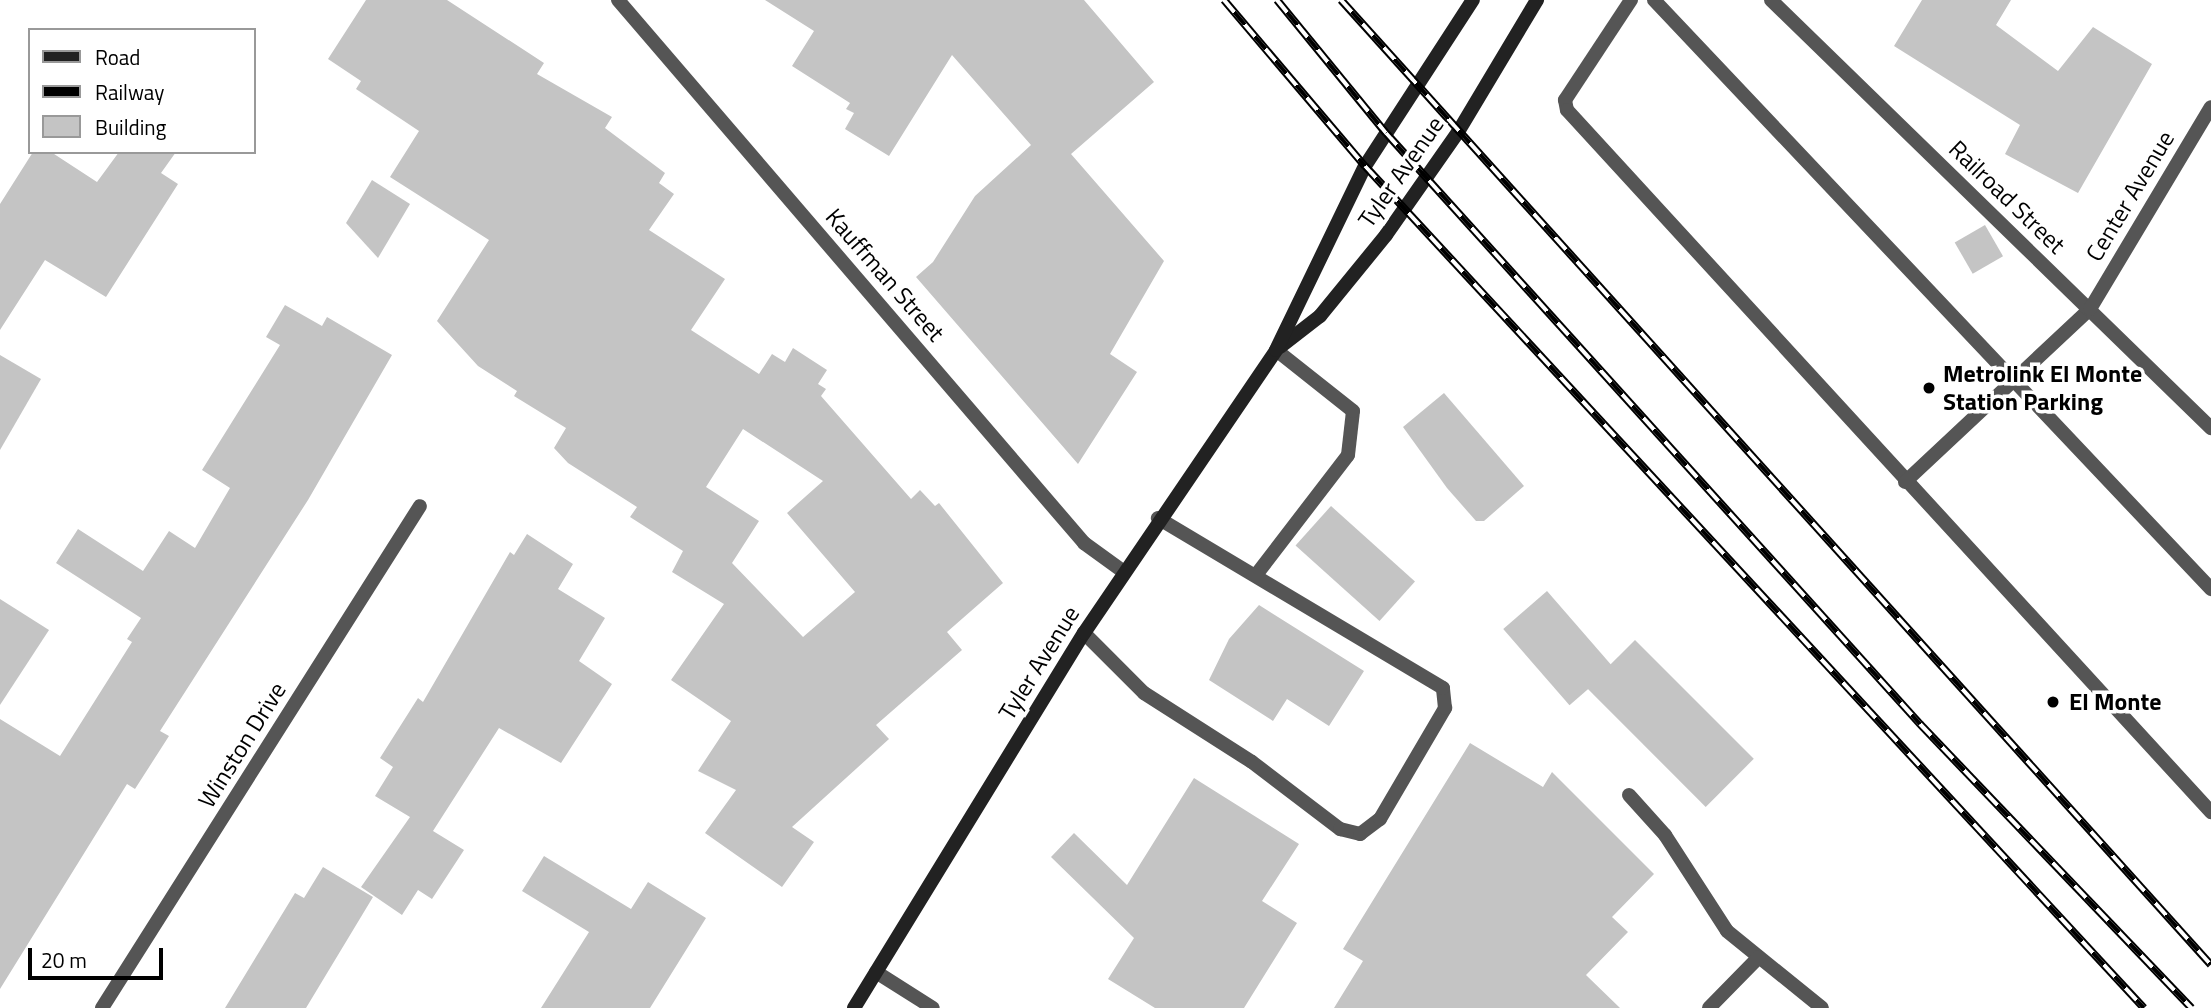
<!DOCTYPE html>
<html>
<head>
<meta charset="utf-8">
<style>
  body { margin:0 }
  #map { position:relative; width:2211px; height:1008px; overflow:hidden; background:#fff; font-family:"Titillium Web",sans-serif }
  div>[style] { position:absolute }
  .building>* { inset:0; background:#c4c4c4; transform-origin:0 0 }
  .lane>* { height:14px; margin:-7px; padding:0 7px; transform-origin:7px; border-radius:7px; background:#555 }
  .street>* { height:14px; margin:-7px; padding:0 7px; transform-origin:7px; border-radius:7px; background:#555 }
  .secondary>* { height:14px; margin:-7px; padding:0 7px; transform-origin:7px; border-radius:7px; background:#222 }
  .rail>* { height:8px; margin-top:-4px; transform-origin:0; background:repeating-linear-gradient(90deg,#fff 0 16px,#000 0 32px); box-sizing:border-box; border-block:2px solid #000 }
  .dots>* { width:19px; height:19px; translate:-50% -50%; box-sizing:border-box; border:4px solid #fff; border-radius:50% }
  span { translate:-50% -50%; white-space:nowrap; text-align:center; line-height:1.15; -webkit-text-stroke:7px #fff; paint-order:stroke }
  .street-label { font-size:24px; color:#000 }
  .poi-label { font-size:24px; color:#000; font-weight:700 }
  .left { translate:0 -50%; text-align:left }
  .legend { position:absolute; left:28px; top:28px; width:228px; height:126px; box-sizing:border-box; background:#fff; border:2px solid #999; margin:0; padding:9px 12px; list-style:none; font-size:21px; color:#000 }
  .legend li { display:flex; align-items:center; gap:14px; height:35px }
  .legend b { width:35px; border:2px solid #999 }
  .scale { position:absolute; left:28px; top:948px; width:135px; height:32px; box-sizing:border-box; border:4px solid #000; border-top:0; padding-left:9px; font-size:21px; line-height:24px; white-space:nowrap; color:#000; -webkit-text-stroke:5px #fff; paint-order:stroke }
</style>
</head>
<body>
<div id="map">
  <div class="building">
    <i style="clip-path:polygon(evenodd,366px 0,447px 0,544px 63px,537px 74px,612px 117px,605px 128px,665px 173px,659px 183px,674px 194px,649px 230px,725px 279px,691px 330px,759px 374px,772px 354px,785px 362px,793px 348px,827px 370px,818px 384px,826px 389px,821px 396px,911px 499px,920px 490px,935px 506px,939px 503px,1003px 583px,947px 632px,962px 650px,876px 725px,889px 739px,792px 827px,814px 842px,782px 887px,705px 833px,736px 790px,698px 771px,731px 721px,671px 680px,724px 604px,672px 572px,683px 551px,630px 517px,637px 507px,568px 463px,554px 448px,566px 428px,514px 396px,517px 391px,478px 366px,437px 321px,489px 240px,390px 177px,419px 131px,356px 89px,361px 81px,328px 59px,366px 0,743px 429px,823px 481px,787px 513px,855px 592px,803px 637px,732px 563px,759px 521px,706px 487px,743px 429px)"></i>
    <i style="clip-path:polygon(765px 0,1084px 0,1154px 82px,1071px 154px,1164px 261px,1110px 354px,1137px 372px,1078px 464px,916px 277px,933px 262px,975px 196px,1031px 145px,952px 55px,889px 156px,845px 129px,854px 113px,846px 109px,850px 103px,792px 66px,814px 31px)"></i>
    <i style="clip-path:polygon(1922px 0,2011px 0,1996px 25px,2058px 71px,2093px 27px,2152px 64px,2078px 193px,2005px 154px,2020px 125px,1894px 46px)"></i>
    <i style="clip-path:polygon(33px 152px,51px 152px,97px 182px,119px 152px,176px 152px,161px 173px,178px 184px,106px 297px,45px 260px,0 330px,0 204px)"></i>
    <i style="clip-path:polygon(372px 180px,410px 204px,378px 258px,346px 223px)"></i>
    <i style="left:1985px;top:225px;width:36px;height:35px;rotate:60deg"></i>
    <i style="clip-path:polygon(285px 305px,322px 326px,327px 317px,392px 355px,308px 500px,160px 731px,169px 736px,135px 789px,127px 784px,0 989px,0 719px,60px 756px,132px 642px,127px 639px,141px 618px,56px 563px,78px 529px,143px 571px,169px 531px,195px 548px,230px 488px,202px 470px,280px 345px,266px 337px)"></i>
    <i style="clip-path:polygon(0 355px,41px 379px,0 450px)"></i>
    <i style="clip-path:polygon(1444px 393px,1524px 486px,1484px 521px,1476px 521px,1447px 488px,1403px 427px)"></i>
    <i style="left:1331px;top:506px;width:113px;height:53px;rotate:42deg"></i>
    <i style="clip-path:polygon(527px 534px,573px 564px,558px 589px,605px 618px,579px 661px,612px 684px,561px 763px,499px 728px,433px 831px,464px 850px,432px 899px,418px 890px,402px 915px,361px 887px,410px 817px,375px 796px,393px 767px,380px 758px,418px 698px,423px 702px,510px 552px,514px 555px)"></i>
    <i style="left:1547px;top:591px;width:101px;height:58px;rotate:49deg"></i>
    <i style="clip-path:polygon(0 599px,49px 630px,0 705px)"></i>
    <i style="clip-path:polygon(1259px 605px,1364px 671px,1329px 726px,1287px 699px,1273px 721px,1209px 680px,1229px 639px)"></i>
    <i style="left:1635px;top:640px;width:168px;height:68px;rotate:45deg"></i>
    <i style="clip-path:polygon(1470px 743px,1543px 787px,1552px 772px,1654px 874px,1612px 917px,1628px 932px,1586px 975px,1620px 1008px,1334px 1008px,1363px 961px,1343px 949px)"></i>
    <i style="clip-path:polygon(1194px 778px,1299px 844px,1262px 901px,1297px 923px,1244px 1008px,1155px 1008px,1108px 979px,1134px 938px,1051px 857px,1074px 833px,1127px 885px)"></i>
    <i style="clip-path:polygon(544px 856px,631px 909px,648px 882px,706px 918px,650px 1008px,541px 1008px,589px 932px,522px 891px)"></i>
    <i style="clip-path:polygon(323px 867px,373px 897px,306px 1008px,225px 1008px,295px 893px,304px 898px)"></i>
  </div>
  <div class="lane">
    <i style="left:1631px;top:0;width:120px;rotate:123.4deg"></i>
    <i style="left:1565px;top:100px;width:10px;rotate:79deg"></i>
    <i style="left:1567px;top:110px;width:953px;rotate:47.47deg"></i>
    <i style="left:1654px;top:0;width:811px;rotate:46.6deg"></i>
    <i style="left:1905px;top:482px;width:253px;rotate:-43.1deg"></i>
    <i style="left:1256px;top:575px;width:151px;rotate:-52.5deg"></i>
    <i style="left:1348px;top:455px;width:44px;rotate:-83.5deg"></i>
    <i style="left:1353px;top:411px;width:98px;rotate:-141.6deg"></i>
    <i style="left:1084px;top:633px;width:85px;rotate:45deg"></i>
    <i style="left:1144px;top:693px;width:128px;rotate:32.6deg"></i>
    <i style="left:1252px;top:762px;width:111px;rotate:37.3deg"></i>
    <i style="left:1340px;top:829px;width:21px;rotate:14deg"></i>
    <i style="left:1360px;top:834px;width:25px;rotate:-37deg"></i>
    <i style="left:1380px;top:819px;width:129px;rotate:-59.6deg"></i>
    <i style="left:1445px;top:708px;width:20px;rotate:-96deg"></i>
    <i style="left:1443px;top:688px;width:332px;rotate:-149.2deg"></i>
    <i style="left:1629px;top:795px;width:54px;rotate:48deg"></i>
    <i style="left:1665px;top:835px;width:114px;rotate:57.1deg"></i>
    <i style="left:1727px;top:931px;width:122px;rotate:39deg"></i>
    <i style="left:1709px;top:1008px;width:71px;rotate:-45.6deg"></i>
  </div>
  <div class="street">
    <i style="left:618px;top:0;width:716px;rotate:49.36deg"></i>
    <i style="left:1084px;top:543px;width:49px;rotate:35.9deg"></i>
    <i style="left:1771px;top:0;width:614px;rotate:44.21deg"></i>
    <i style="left:2090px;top:309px;width:235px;rotate:-59.1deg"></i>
    <i style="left:876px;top:972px;width:67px;rotate:32.3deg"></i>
    <i style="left:102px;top:1008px;width:594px;rotate:-57.65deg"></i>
  </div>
  <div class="secondary">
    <i style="left:1280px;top:347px;width:51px;rotate:-37.8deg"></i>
    <i style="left:1320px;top:316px;width:104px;rotate:-50.8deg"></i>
    <i style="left:1386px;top:235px;width:126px;rotate:-55deg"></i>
    <i style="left:1458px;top:132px;width:154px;rotate:-59.1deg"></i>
    <i style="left:854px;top:1008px;width:440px;rotate:-58.5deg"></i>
    <i style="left:1084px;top:633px;width:342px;rotate:-55.8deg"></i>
    <i style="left:1276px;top:350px;width:204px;rotate:-64.2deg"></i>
    <i style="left:1365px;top:166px;width:198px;rotate:-57deg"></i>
  </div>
  <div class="rail">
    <i style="left:1224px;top:0;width:218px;rotate:49.7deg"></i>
    <i style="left:1365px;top:166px;width:1147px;rotate:47.23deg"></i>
    <i style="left:1277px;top:0;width:172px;rotate:50.7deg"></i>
    <i style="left:1386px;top:133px;width:797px;rotate:47.9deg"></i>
    <i style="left:1920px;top:724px;width:393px;rotate:46.3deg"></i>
    <i style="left:1341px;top:0;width:1299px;rotate:47.96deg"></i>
  </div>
  <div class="dots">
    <i style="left:1929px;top:388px;background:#000"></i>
    <i style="left:2053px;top:702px;background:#000"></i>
  </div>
  <div class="street-label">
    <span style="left:1401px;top:172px;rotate:-55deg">Tyler Avenue</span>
    <span style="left:2130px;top:196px;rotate:-59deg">Center Avenue</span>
    <span style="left:2007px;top:197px;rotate:44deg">Railroad Street</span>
    <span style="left:885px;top:275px;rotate:49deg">Kauffman Street</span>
    <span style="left:1039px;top:663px;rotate:-58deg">Tyler Avenue</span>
    <span style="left:242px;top:745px;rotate:-58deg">Winston Drive</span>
  </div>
  <div class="poi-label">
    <span class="left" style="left:1943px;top:388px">Metrolink El Monte<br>Station Parking</span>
    <span class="left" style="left:2069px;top:702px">El Monte</span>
  </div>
  <ul class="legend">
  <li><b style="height:9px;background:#222"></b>Road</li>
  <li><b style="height:9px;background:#000"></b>Railway</li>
  <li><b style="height:19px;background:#c4c4c4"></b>Building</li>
  </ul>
  <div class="scale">20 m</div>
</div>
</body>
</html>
